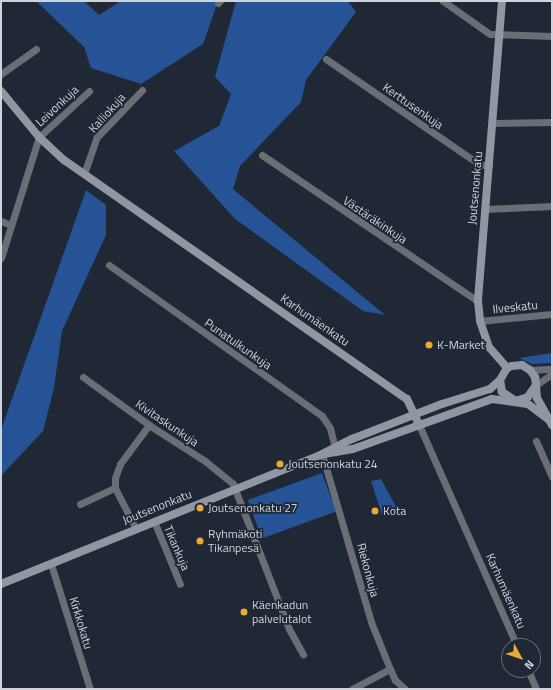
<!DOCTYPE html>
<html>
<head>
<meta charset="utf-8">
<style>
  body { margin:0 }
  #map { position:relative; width:553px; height:690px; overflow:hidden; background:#1f2834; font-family:"Titillium Web",sans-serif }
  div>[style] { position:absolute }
  .forest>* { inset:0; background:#255396; transform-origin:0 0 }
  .street>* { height:7px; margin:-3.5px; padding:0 3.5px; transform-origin:3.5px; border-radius:3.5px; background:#6a6f76 }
  .secondary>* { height:8px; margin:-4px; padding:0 4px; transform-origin:4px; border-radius:4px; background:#9097a2 }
  .dots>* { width:11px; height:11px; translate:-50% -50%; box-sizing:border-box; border:2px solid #1f2834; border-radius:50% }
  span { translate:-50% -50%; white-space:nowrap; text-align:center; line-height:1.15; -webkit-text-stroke:3.5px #1f2834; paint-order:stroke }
  .street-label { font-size:12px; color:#ced3dc }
  .poi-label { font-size:12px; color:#ced3dc }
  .left { translate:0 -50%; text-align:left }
  .frame { position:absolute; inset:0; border:2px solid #ced3dc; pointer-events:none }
  .north { position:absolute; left:501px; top:638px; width:40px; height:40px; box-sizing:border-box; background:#1f2834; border:1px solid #656c77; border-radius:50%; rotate:130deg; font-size:11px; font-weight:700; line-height:16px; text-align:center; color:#ced3dc }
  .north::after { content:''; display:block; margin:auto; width:14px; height:18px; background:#e9aa38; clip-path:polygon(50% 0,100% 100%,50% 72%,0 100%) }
</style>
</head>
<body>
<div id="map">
  <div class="forest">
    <i style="clip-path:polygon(36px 1px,84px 1px,99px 15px,121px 1px,218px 1px,203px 44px,141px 84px,91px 68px,84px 47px)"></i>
    <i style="clip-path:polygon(236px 1px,348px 1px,356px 12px,306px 80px,301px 102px,240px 166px,233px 189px,385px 315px,363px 311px,235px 219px,174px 151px,219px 126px,231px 94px,215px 77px)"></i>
    <i style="clip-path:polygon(86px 190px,106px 205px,106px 235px,62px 331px,54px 388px,43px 431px,1px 476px,1px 430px)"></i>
    <i style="clip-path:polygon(552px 353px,552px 363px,532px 364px,519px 358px)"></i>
    <i style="left:322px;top:473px;width:41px;height:79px;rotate:70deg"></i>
    <i style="clip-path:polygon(381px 479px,399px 512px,382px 515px,371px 481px)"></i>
  </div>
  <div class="street">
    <i style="left:443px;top:1px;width:57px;rotate:35.1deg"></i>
    <i style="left:490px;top:34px;width:62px;rotate:1.8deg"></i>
    <i style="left:218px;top:3px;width:3px;rotate:-45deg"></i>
    <i style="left:326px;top:59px;width:187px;rotate:34.5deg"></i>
    <i style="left:480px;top:165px;width:9px"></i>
    <i style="left:1px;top:74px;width:43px;rotate:-35.5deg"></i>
    <i style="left:492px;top:123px;width:60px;rotate:-1deg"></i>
    <i style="left:262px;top:155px;width:261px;rotate:34.1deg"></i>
    <i style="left:84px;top:174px;width:39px;rotate:-71deg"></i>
    <i style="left:97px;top:137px;width:65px;rotate:-46.2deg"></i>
    <i style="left:485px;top:209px;width:67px;rotate:-2.6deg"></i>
    <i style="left:1px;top:221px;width:11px;rotate:22deg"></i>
    <i style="left:1px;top:258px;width:127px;rotate:-72.6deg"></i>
    <i style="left:39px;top:137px;width:68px;rotate:-42.6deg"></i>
    <i style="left:109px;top:265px;width:261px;rotate:35.3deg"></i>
    <i style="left:322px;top:416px;width:14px;rotate:56deg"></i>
    <i style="left:330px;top:428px;width:25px;rotate:76deg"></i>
    <i style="left:480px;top:321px;width:72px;rotate:-5.6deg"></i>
    <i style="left:530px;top:370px;width:22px;rotate:-3deg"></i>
    <i style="left:83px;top:377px;width:82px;rotate:36deg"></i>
    <i style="left:149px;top:425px;width:67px;rotate:32.7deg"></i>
    <i style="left:205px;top:461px;width:36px;rotate:39deg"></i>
    <i style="left:233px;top:484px;width:155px;rotate:68.9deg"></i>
    <i style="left:289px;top:629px;width:29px;rotate:61deg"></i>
    <i style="left:536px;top:385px;width:19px;rotate:-35deg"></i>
    <i style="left:419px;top:425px;width:242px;rotate:66.1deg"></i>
    <i style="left:536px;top:441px;width:39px;rotate:66deg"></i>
    <i style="left:322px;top:454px;width:175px;rotate:73.7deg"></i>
    <i style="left:371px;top:622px;width:51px;rotate:68deg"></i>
    <i style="left:390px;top:669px;width:12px;rotate:66deg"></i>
    <i style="left:395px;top:680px;width:13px;rotate:42deg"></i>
    <i style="left:80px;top:504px;width:38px;rotate:-25deg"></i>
    <i style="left:154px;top:521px;width:68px;rotate:67.6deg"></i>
    <i style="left:136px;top:529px;width:46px;rotate:-117.1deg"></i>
    <i style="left:115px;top:488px;width:10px;rotate:-90deg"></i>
    <i style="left:115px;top:478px;width:15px;rotate:-70deg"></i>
    <i style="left:120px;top:464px;width:49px;rotate:-53.4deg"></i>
    <i style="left:51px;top:564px;width:131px;rotate:72.7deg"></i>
    <i style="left:528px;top:670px;width:21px;rotate:67deg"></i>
    <i style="left:352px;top:689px;width:43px;rotate:-27.8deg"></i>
  </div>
  <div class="secondary">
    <i style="left:502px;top:1px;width:301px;rotate:94.6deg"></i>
    <i style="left:478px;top:301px;width:20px;rotate:84deg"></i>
    <i style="left:480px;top:321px;width:28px;rotate:71deg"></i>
    <i style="left:489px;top:347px;width:28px;rotate:49deg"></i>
    <i style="left:1px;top:91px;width:60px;rotate:50.4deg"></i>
    <i style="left:39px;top:137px;width:34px;rotate:43deg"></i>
    <i style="left:64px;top:160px;width:418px;rotate:34.9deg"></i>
    <i style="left:407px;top:399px;width:29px;rotate:65deg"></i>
    <i style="left:536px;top:385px;width:14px;rotate:124deg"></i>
    <i style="left:528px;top:397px;width:13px;rotate:162deg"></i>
    <i style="left:516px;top:401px;width:17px;rotate:-147deg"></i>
    <i style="left:502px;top:392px;width:12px;rotate:-99deg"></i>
    <i style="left:500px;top:380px;width:14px;rotate:-60deg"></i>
    <i style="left:507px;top:368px;width:5px;rotate:-22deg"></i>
    <i style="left:512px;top:366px;width:10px;rotate:-6deg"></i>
    <i style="left:522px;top:365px;width:9px;rotate:32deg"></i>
    <i style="left:530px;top:370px;width:9px;rotate:54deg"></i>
    <i style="left:535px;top:377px;width:8px;rotate:83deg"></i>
    <i style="left:536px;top:385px;width:13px;rotate:86deg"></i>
    <i style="left:537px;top:398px;width:31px;rotate:61deg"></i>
    <i style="left:324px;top:454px;width:29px;rotate:-10deg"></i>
    <i style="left:353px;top:449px;width:148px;rotate:-19.8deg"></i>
    <i style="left:492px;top:399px;width:36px;rotate:8deg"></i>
    <i style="left:528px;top:404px;width:25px;rotate:37deg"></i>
    <i style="left:1px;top:584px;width:346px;rotate:-22deg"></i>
    <i style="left:322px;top:454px;width:34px;rotate:-27deg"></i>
    <i style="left:352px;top:439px;width:97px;rotate:-21.3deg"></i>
    <i style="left:442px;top:404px;width:50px;rotate:-17.4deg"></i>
    <i style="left:490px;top:389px;width:13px;rotate:-42deg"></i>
  </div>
  <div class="dots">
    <i style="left:429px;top:345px;background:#e9aa38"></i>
    <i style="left:280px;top:464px;background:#e9aa38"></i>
    <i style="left:200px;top:508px;background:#e9aa38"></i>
    <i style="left:375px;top:511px;background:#e9aa38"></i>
    <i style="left:200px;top:541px;background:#e9aa38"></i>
    <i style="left:244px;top:612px;background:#e9aa38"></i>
  </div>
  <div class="street-label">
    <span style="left:57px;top:106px;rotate:-43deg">Leivonkuja</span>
    <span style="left:413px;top:106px;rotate:35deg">Kerttusenkuja</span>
    <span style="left:107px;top:113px;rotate:-48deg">Kalliokuja</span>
    <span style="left:475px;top:188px;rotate:-85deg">Joutsenonkatu</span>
    <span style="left:375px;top:220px;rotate:34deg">Västäräkinkuja</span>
    <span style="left:515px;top:307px;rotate:-6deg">Ilveskatu</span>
    <span style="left:315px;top:320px;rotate:35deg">Karhumäenkatu</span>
    <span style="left:238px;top:344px;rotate:35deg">Punatulkunkuja</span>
    <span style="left:167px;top:423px;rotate:34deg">Kivitaskunkuja</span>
    <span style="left:157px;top:507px;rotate:-22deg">Joutsenonkatu</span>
    <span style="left:177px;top:548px;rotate:67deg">Tikankuja</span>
    <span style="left:368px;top:570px;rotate:75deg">Riekonkuja</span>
    <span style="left:506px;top:591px;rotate:66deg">Karhumäenkatu</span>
    <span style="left:81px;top:623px;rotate:73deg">Kirkkokatu</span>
  </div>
  <div class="poi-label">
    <span class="left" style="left:437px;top:345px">K-Market</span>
    <span class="left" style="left:288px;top:464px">Joutsenonkatu 24</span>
    <span class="left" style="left:208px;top:508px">Joutsenonkatu 27</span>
    <span class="left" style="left:383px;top:511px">Kota</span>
    <span class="left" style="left:208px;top:541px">Ryhmäkoti<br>Tikanpesä</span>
    <span class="left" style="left:252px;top:612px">Käenkadun<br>palvelutalot</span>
  </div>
  <div class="frame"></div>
  <div class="north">N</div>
</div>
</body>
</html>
